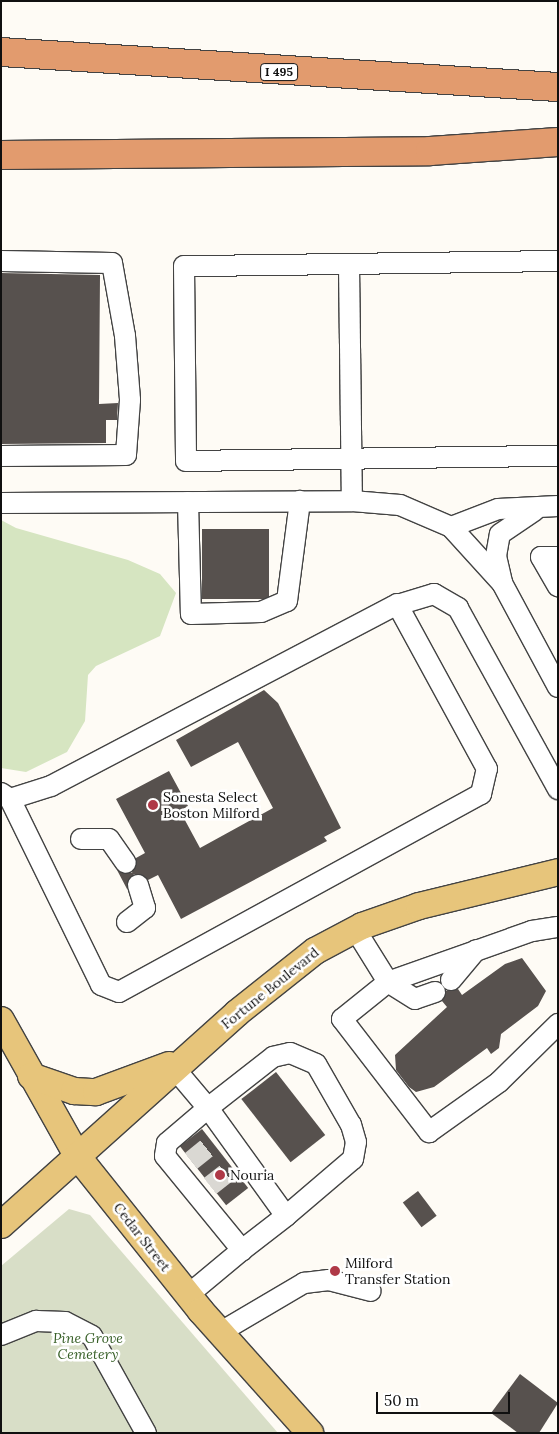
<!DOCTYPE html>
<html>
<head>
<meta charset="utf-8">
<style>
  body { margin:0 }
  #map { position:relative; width:559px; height:1434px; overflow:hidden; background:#fefbf5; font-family:Lora,serif }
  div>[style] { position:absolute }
  .green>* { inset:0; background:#d6e5c1 }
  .cemetery>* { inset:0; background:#d8dec7 }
  .building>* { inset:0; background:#57514e; transform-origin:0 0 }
  .minor-tunnel>* { height:20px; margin-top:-10px; transform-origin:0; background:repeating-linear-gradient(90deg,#dad8d3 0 20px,transparent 0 30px) }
  .roads { filter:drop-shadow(1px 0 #434343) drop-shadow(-1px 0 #434343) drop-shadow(0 1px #434343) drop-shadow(0 -1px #434343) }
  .minor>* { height:20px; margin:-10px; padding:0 10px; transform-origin:10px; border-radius:10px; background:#fff }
  .major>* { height:26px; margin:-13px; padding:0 13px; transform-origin:13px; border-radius:13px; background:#e7c57b }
  .highway>* { height:28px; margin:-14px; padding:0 14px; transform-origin:14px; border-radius:14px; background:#e29b6e }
  .dots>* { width:14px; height:14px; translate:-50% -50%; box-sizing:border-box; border:2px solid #fff; border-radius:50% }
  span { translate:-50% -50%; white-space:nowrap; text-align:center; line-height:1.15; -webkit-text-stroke:5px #fff; paint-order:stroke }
  .shield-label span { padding:1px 4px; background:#fff; border:1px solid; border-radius:4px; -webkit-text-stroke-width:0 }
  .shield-label { font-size:12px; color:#101010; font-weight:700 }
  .poi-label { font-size:14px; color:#101010 }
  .left { translate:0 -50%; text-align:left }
  .street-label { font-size:14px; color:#101010 }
  .park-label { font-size:14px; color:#386028; font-style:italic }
  .frame { position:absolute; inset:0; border:2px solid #101010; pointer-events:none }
  .scale { position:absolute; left:376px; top:1392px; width:134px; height:22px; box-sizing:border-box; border:2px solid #101010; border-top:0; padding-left:6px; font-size:15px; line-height:18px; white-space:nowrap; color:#101010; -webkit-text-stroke:4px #fff; paint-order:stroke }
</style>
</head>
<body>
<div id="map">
  <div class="green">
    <i style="clip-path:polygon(1px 520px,16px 528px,128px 560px,160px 574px,176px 593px,160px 636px,96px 666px,88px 675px,85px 721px,67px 752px,26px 772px,1px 768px)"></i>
  </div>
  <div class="cemetery">
    <i style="clip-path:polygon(69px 1209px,90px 1215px,278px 1433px,1px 1433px,1px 1266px)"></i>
  </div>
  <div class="building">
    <i style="clip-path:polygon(1px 273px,100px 275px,99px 404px,118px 403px,117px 420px,106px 420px,106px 443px,1px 444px)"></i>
    <i style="left:202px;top:529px;width:67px;height:70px"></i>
    <i style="clip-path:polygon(264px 690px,278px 703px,341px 828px,324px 837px,327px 841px,181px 919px,158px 875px,148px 880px,134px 874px,127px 889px,117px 870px,132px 873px,136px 858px,145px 853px,116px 799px,169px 771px,188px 806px,180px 811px,200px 848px,273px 808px,238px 742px,191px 767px,176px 740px)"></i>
    <i style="clip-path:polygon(522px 958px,546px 991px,538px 1006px,501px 1034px,499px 1048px,491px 1054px,487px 1048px,434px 1087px,416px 1092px,409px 1087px,396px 1070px,395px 1055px,447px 1007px,442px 1001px,446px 991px,458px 989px,462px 995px,505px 964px)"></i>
    <i style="left:276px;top:1072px;width:80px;height:44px;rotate:52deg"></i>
    <i style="left:202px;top:1129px;width:75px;height:28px;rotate:52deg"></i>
    <i style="left:418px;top:1191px;width:31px;height:19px;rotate:53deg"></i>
    <i style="clip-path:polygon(520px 1374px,558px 1403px,539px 1433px,518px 1433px,491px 1413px)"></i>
  </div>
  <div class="minor-tunnel">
    <i style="left:191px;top:1161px;width:28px;rotate:-39deg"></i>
    <i style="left:210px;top:1186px;width:29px;rotate:-38deg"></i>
  </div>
  <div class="roads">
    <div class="minor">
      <i style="left:1px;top:261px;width:111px;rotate:1deg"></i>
      <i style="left:112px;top:263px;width:74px;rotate:79.9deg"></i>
      <i style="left:125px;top:336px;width:64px;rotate:85.5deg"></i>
      <i style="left:130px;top:400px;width:55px;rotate:94.2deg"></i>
      <i style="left:126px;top:455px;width:125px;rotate:179.5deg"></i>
      <i style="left:558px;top:261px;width:374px;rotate:179.2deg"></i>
      <i style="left:184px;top:266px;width:195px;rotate:89.4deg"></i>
      <i style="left:186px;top:461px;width:372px;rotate:-0.8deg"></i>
      <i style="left:349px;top:264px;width:237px;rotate:89.3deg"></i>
      <i style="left:188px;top:502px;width:112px;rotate:88.5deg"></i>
      <i style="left:191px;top:614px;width:70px;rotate:-1.6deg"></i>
      <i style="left:261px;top:612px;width:28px;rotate:-23deg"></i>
      <i style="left:287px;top:601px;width:101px;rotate:-82.6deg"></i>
      <i style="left:1px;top:503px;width:351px;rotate:-0.3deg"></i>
      <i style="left:352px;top:501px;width:48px;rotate:4.8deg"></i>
      <i style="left:400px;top:505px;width:56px;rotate:23.3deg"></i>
      <i style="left:451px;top:527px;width:76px;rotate:47.7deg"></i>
      <i style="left:502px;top:583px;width:118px;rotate:61.7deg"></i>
      <i style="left:451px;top:527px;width:50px;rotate:-21deg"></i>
      <i style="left:498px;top:509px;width:60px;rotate:-2.9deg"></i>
      <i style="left:558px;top:557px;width:17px;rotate:180deg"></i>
      <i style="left:541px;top:557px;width:34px;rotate:60deg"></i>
      <i style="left:502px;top:582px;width:27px;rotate:-103deg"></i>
      <i style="left:496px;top:556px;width:22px;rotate:-80deg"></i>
      <i style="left:500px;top:534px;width:41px;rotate:-34.1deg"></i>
      <i style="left:1px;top:793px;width:11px;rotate:34deg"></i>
      <i style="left:10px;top:799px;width:43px;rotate:-17.6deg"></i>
      <i style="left:51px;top:786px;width:387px;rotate:-27.7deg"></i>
      <i style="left:394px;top:606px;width:42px;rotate:-16.7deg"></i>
      <i style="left:434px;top:594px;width:28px;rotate:30deg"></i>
      <i style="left:458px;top:608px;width:207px;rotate:61.1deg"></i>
      <i style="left:10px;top:799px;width:207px;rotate:63.9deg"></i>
      <i style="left:101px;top:985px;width:19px;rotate:21deg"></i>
      <i style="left:119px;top:992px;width:413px;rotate:-28.7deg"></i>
      <i style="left:481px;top:794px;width:26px;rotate:-77deg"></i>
      <i style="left:487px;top:769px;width:188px;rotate:-118.6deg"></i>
      <i style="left:81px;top:839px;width:28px"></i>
      <i style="left:109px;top:839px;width:29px;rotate:55deg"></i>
      <i style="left:127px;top:922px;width:23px;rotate:-38deg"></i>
      <i style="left:145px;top:908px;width:24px;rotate:-107deg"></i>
      <i style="left:355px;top:929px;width:62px;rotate:58.1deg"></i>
      <i style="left:388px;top:982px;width:153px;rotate:-19.5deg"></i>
      <i style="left:532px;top:931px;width:26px;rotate:-9deg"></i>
      <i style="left:451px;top:980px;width:39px;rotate:-50deg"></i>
      <i style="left:435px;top:992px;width:21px;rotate:161deg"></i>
      <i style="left:415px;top:999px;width:32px;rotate:-148deg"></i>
      <i style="left:388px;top:982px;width:59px;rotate:141.2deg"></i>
      <i style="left:342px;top:1019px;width:143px;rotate:52.4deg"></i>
      <i style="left:429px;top:1132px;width:86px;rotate:-35.5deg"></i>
      <i style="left:499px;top:1082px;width:83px;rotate:-44.5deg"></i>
      <i style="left:175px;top:1069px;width:51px;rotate:49.8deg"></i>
      <i style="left:208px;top:1108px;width:54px;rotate:139.5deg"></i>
      <i style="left:167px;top:1143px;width:13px;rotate:99deg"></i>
      <i style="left:165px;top:1156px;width:122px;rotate:50.7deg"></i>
      <i style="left:242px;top:1250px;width:70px;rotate:140.2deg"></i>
      <i style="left:242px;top:1250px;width:56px;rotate:-37.7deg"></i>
      <i style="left:286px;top:1216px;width:88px;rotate:-40.4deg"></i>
      <i style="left:353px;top:1159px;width:17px;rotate:-80deg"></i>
      <i style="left:356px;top:1142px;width:18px;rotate:-106deg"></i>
      <i style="left:351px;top:1125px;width:70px;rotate:-119.8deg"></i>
      <i style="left:316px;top:1064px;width:28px;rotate:-157deg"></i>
      <i style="left:290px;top:1053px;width:17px;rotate:167deg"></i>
      <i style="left:273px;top:1057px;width:83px;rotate:141.9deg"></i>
      <i style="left:208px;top:1108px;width:133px;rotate:54.2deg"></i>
      <i style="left:219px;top:1333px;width:99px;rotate:-30.5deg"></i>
      <i style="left:304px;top:1283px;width:25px;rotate:-7deg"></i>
      <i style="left:329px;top:1280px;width:43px;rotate:14.7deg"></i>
      <i style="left:1px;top:1335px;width:38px;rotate:-22deg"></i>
      <i style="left:36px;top:1321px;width:29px;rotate:2deg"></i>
      <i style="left:65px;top:1322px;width:30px;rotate:27deg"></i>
      <i style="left:92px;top:1336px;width:111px;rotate:60.9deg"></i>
    </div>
    <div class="major">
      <i style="left:1px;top:1020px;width:157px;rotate:60.7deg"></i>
      <i style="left:78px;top:1157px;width:197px;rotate:51.4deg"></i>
      <i style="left:201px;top:1311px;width:164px;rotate:48.2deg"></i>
      <i style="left:31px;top:1076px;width:46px;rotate:19.2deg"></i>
      <i style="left:74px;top:1091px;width:22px;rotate:3deg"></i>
      <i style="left:96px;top:1092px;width:78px;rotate:-20.3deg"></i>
      <i style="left:1px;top:1225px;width:317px;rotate:-41.9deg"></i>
      <i style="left:237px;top:1013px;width:100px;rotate:-38.5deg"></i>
      <i style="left:315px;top:951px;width:53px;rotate:-28deg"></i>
      <i style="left:362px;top:926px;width:60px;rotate:-19.3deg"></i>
      <i style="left:419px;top:906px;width:143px;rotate:-13.7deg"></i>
    </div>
    <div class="highway">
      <i style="left:1px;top:52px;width:558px;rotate:3.6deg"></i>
      <i style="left:1px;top:155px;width:429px;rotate:-0.5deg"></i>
      <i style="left:430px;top:151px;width:128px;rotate:-4deg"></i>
    </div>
  </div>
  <div class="dots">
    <i style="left:153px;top:805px;background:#af3947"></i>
    <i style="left:220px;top:1175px;background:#af3947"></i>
    <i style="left:335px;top:1271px;background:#af3947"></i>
  </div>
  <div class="shield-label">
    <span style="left:279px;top:72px">I 495</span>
  </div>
  <div class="poi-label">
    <span class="left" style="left:163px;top:805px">Sonesta Select<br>Boston Milford</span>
    <span class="left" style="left:230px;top:1175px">Nouria</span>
    <span class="left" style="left:345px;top:1271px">Milford<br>Transfer Station</span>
  </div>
  <div class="street-label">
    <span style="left:270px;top:988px;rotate:-39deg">Fortune Boulevard</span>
    <span style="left:142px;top:1237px;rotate:52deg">Cedar Street</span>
  </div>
  <div class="park-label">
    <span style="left:88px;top:1346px">Pine Grove<br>Cemetery</span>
  </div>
  <div class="frame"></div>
  <div class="scale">50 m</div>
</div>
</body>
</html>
